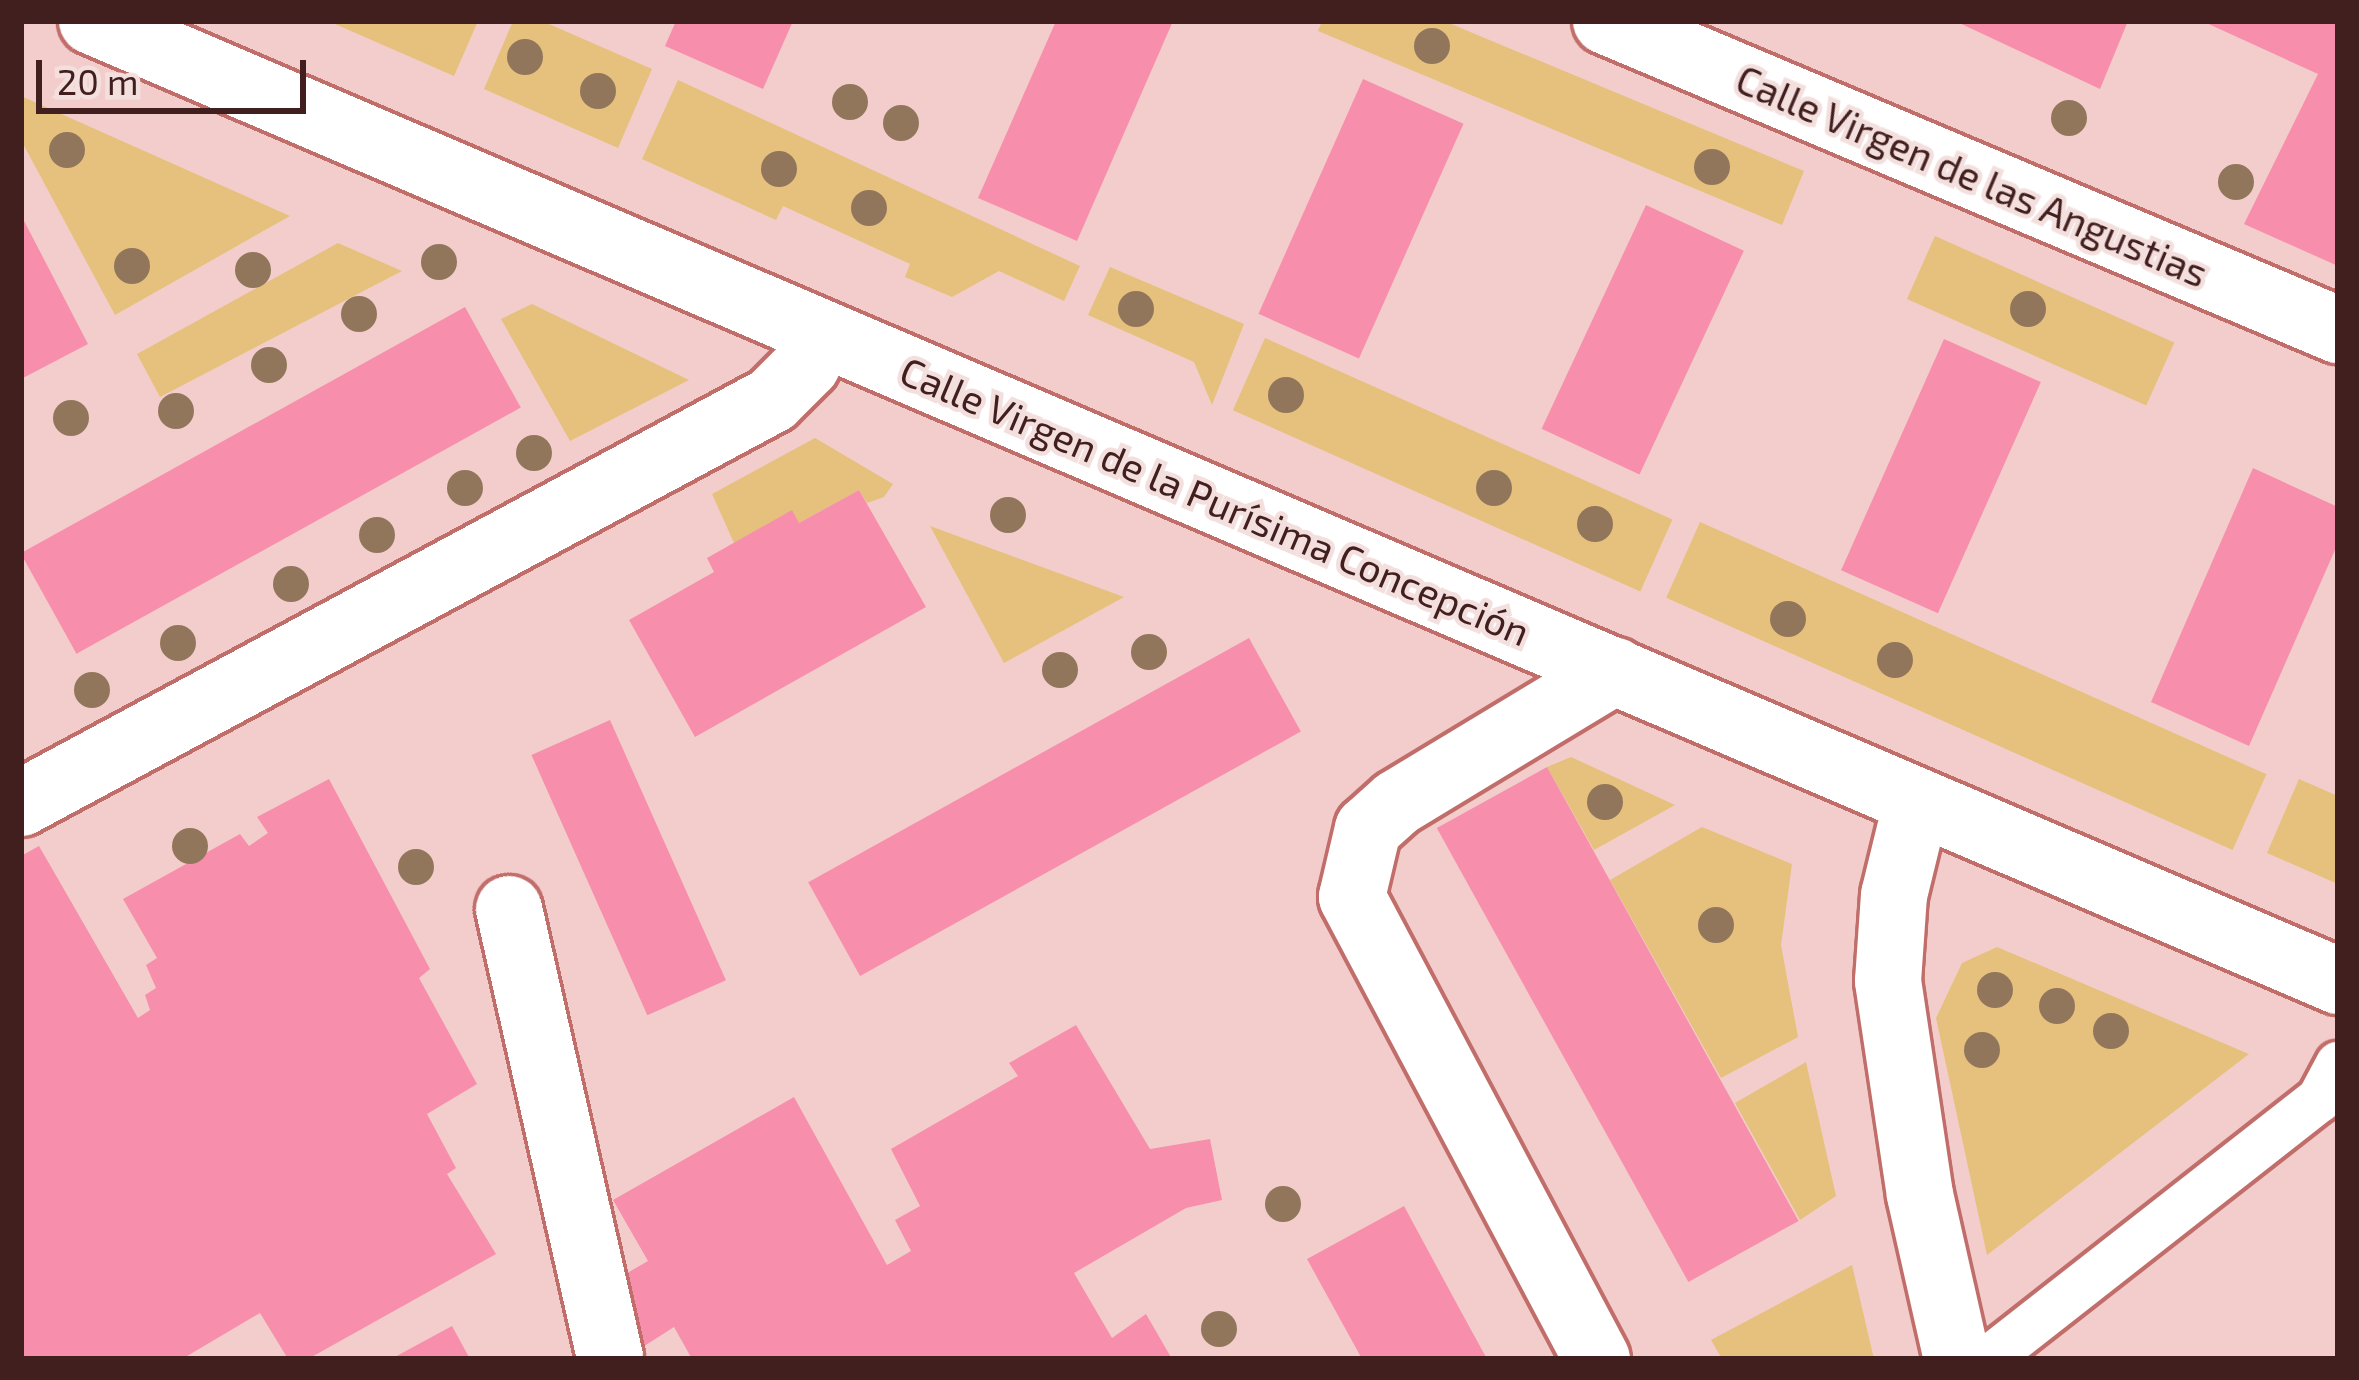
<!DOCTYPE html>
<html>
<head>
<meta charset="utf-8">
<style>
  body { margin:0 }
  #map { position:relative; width:2359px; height:1380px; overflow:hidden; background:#f3cdcb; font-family:"Exo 2",sans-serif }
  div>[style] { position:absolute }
  .green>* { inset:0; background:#e5c17d; transform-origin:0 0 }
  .building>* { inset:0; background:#f78fac; transform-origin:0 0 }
  .roads { filter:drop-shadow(3px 0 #c16e6b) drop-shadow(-3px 0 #c16e6b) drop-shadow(0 3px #c16e6b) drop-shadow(0 -3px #c16e6b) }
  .lane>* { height:45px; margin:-22.5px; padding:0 22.5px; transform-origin:22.5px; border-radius:22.5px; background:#fff }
  .street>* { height:66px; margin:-33px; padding:0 33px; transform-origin:33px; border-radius:33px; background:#fff }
  .secondary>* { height:66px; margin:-33px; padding:0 33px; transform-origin:33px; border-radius:33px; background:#fff }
  .trees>* { width:36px; height:36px; margin:-18px; border-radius:50%; background:#92765c }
  span { translate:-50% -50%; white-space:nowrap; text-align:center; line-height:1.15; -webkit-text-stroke:9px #f3e0de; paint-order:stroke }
  .street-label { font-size:39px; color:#411f1e }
  .frame { position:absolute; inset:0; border:24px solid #411f1e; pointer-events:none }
  .scale { position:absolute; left:36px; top:60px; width:270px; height:54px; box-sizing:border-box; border:6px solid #411f1e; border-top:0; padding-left:15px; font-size:36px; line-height:42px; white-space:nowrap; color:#411f1e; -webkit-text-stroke:9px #f3e0de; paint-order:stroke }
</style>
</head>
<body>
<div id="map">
  <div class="green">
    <i style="clip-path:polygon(328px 21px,478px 21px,454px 76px)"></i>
    <i style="clip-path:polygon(513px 21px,542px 21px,652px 69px,618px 148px,484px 89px)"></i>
    <i style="clip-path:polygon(1322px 21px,1444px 21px,1804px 171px,1782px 225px,1318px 31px)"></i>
    <i style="clip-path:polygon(678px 80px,1080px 266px,1064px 301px,999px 271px,952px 297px,905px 277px,910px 264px,783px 206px,776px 220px,642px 159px)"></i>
    <i style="clip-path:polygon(21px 96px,290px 216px,115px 315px,21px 140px)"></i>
    <i style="left:1935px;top:236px;width:262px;height:69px;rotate:24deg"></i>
    <i style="clip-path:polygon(338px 243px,402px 271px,160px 397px,137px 354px)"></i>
    <i style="clip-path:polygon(1110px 267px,1244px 324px,1212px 405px,1194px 362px,1088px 315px)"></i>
    <i style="clip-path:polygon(532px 304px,689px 380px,570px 441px,501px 319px)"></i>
    <i style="left:1265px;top:338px;width:446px;height:79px;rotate:24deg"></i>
    <i style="clip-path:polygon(815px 438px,893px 484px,884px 497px,867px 503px,859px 490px,799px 523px,734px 543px,712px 494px)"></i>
    <i style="left:1700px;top:522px;width:620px;height:83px;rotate:24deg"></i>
    <i style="clip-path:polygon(930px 526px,1124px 597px,1004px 663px)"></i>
    <i style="clip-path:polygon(1571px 757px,1675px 805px,1594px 850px,1547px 767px)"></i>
    <i style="clip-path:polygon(2299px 779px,2338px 796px,2338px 884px,2267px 853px)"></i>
    <i style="clip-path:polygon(1702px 827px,1792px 864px,1781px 945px,1798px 1037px,1721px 1078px,1610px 880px)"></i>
    <i style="clip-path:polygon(1997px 947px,2249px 1054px,1987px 1255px,1936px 1018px,1962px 963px)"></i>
    <i style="clip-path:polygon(1806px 1062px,1836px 1196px,1800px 1220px,1735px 1103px)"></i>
    <i style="clip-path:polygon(1852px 1265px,1874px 1359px,1722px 1359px,1711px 1340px)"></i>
  </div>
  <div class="building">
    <i style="clip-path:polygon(676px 21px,793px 21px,763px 89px,665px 46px)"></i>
    <i style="clip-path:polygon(1056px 21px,1173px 21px,1077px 241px,978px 198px)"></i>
    <i style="clip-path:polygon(1955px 21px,2128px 21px,2100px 89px)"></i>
    <i style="clip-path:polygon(2202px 21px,2338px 21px,2338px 266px,2244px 224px,2318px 74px)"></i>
    <i style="left:1363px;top:79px;width:110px;height:257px;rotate:24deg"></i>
    <i style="left:1646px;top:205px;width:108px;height:247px;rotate:25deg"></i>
    <i style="clip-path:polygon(21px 215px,88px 344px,21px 379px)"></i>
    <i style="left:465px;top:307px;width:115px;height:508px;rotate:61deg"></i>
    <i style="left:1944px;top:339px;width:106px;height:253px;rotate:24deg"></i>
    <i style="clip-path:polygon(2253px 468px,2338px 507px,2338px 543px,2249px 746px,2151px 702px)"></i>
    <i style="clip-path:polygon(859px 490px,926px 607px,695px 737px,629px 620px,714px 572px,707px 558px,792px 510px,799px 523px)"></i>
    <i style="left:1249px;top:638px;width:107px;height:504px;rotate:61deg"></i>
    <i style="left:610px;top:720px;width:285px;height:86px;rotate:66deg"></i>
    <i style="left:1547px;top:767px;width:519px;height:126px;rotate:61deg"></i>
    <i style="clip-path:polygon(329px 779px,430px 969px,419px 978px,477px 1084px,427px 1114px,456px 1168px,447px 1174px,496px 1254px,308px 1359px,288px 1359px,260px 1313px,182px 1359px,21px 1359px,21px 856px,39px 846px,138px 1018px,150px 1010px,145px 995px,156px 988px,146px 965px,157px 958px,123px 899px,240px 834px,249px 846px,268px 833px,257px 817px)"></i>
    <i style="clip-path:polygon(1076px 1025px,1150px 1149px,1210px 1139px,1222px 1200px,1186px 1208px,1074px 1273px,1112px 1338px,1146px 1314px,1172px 1359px,692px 1359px,674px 1327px,638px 1350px,608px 1284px,648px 1261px,613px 1200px,794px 1097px,887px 1265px,911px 1251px,895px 1220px,920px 1206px,891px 1149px,1018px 1076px,1009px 1063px)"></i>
    <i style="clip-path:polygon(1404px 1206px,1458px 1306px,1487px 1359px,1362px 1359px,1307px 1259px)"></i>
    <i style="clip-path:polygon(452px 1326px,470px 1359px,391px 1359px)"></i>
  </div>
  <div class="roads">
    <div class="lane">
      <i style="left:1987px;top:1359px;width:422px;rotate:-38.1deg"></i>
      <i style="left:2319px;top:1099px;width:40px;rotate:-62deg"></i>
    </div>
    <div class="street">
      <i style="left:1606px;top:21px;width:795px;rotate:22.89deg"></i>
      <i style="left:1917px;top:801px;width:97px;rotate:103.7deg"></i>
      <i style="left:1894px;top:895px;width:86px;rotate:94deg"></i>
      <i style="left:1888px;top:981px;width:216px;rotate:81.5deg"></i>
      <i style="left:1920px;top:1195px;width:168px;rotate:77.3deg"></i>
      <i style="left:21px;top:803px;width:852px;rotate:-28.22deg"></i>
      <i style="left:772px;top:400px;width:49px;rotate:-45deg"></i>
      <i style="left:807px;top:365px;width:35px;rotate:-65deg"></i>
      <i style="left:509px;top:909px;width:461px;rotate:77.3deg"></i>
      <i style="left:1597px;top:1359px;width:523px;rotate:-117.94deg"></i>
      <i style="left:1352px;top:897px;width:70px;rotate:-76.8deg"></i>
      <i style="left:1368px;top:829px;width:39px;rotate:-42deg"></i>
      <i style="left:1397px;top:803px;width:255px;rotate:-31.2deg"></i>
    </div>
    <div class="secondary">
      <i style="left:92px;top:21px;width:2443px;rotate:23.14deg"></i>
    </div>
  </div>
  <div class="trees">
    <i style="left:1432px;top:46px"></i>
    <i style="left:525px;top:57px"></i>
    <i style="left:598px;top:91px"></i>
    <i style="left:850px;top:102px"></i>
    <i style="left:2069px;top:118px"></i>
    <i style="left:901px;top:123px"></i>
    <i style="left:67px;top:150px"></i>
    <i style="left:1712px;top:167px"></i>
    <i style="left:779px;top:169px"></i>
    <i style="left:2236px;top:182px"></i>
    <i style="left:869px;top:208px"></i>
    <i style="left:439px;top:262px"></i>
    <i style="left:132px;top:266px"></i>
    <i style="left:253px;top:270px"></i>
    <i style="left:1136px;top:309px"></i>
    <i style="left:2028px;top:309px"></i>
    <i style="left:359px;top:314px"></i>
    <i style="left:269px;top:365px"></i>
    <i style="left:1286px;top:395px"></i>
    <i style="left:176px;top:411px"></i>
    <i style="left:71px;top:418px"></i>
    <i style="left:534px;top:453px"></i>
    <i style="left:465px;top:488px"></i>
    <i style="left:1494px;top:488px"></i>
    <i style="left:1008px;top:515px"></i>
    <i style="left:1595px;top:524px"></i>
    <i style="left:377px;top:535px"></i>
    <i style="left:291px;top:584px"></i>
    <i style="left:1788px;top:619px"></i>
    <i style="left:178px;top:643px"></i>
    <i style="left:1149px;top:652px"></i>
    <i style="left:1895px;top:660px"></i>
    <i style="left:1060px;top:670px"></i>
    <i style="left:92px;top:690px"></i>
    <i style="left:1605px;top:802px"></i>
    <i style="left:190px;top:846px"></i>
    <i style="left:416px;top:867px"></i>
    <i style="left:1716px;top:925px"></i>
    <i style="left:1995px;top:990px"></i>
    <i style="left:2057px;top:1006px"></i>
    <i style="left:2111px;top:1031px"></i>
    <i style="left:1982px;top:1050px"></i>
    <i style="left:1283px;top:1204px"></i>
    <i style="left:1219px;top:1329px"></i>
  </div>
  <div class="street-label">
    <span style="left:1972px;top:176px;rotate:23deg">Calle Virgen de las Angustias</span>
    <span style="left:1215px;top:501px;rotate:23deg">Calle Virgen de la Purísima Concepción</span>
  </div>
  <div class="frame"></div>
  <div class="scale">20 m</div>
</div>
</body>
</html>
